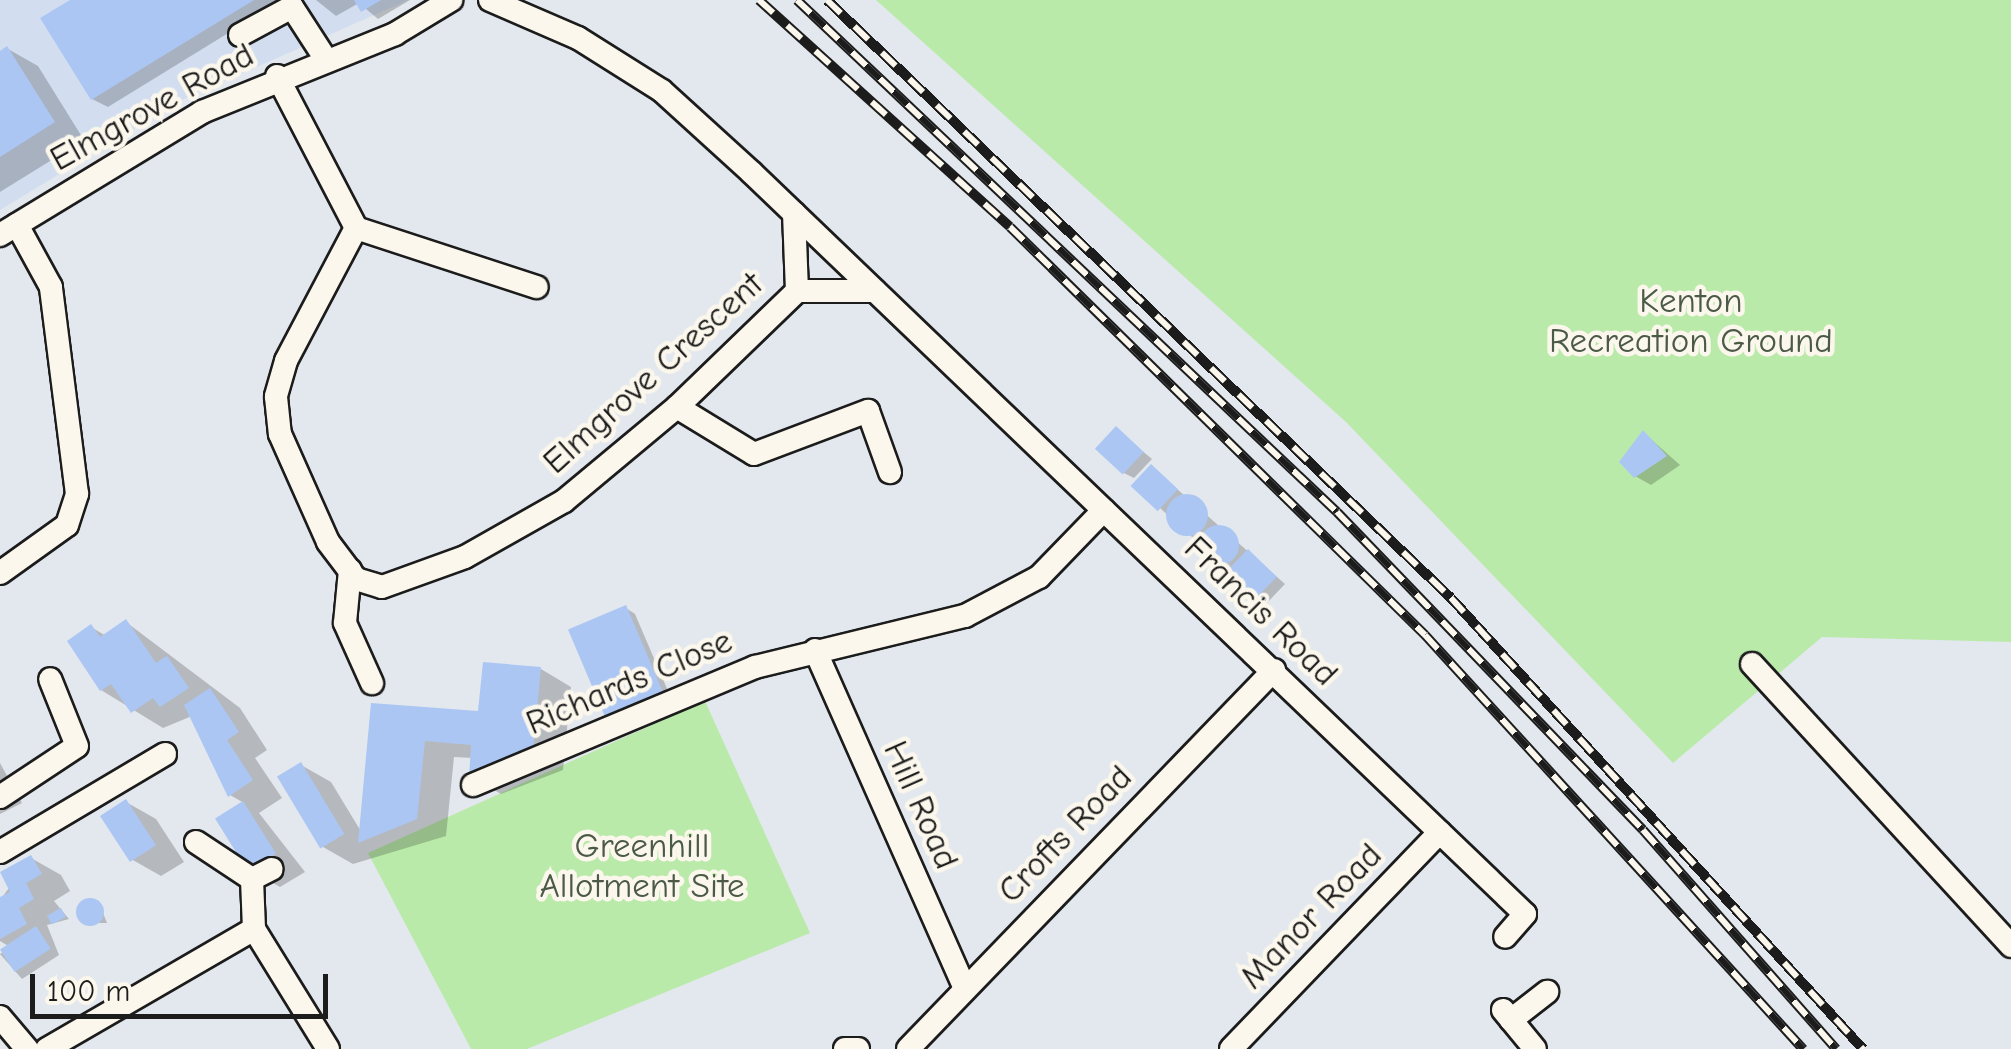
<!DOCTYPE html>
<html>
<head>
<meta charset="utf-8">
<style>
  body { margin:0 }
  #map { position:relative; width:2011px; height:1049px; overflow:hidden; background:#e3e8ee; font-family:"Comic Neue",sans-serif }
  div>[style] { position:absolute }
  .built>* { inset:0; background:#d2def0 }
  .green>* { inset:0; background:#baeaaa }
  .shadow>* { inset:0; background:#0003 }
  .building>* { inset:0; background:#acc6f3; transform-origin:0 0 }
  .round { border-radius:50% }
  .roads { filter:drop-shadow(2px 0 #1c1c1c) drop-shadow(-2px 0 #1c1c1c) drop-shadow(0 2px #1c1c1c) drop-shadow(0 -2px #1c1c1c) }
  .minor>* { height:22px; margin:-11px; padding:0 11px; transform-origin:11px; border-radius:11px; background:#fbf7ec }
  .rail>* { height:10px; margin-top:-5px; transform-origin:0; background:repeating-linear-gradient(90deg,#fbf7ec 0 19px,#1c1c1c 0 38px); box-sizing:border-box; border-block:2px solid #1c1c1c }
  span { translate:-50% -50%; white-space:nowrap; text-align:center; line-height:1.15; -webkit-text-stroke:9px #fbf7ec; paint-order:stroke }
  .street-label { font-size:35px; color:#1c1c1c }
  .park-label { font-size:35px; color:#4b5a47 }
  .scale { position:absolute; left:30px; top:974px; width:298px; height:45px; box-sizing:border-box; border:5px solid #1c1c1c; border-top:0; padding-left:12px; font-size:30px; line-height:35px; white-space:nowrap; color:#1c1c1c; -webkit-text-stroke:8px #fbf7ec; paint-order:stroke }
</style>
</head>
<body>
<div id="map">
  <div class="built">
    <i style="clip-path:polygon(0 0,408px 0,182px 100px,0 210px)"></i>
  </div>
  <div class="green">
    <i style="clip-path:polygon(876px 0,2011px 0,2011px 642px,1822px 637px,1673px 763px,1346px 422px)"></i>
    <i style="clip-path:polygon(705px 701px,810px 933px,527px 1049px,471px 1049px,368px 853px)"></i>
  </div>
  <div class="shadow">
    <i style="clip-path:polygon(75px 0,282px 0,108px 107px,92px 99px)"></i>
    <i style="clip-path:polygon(316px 0,410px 0,378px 19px,359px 3px,336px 16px)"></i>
    <i style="clip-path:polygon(8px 49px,38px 66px,84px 140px,0 192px,0 53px)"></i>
    <i style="clip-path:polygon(1117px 430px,1152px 459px,1134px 478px,1124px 473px)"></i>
    <i style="clip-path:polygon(1644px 433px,1680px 465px,1651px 485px,1635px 476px)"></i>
    <i style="clip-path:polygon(1152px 467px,1285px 584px,1266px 604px,1160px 508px)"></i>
    <i style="clip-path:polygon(626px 608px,635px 614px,674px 705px,571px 631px)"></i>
    <i style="clip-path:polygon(126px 622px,240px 708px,267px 750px,255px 758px,282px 798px,259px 813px,305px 872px,280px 887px,250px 870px,244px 803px,230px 795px,192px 716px,163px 728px,101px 690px,91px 627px,106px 636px)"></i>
    <i style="clip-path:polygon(541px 669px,571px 687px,563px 770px,501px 794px,472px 777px,473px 758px,454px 757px,446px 836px,353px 864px,323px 847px,301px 765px,331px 782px,362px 833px,373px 705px,481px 714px)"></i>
    <i style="clip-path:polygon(0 763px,22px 803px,0 814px)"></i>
    <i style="clip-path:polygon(126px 802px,156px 819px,184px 862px,161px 876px,131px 859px)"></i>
    <i style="clip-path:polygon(31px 858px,61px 875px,70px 891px,54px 901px,69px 919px,47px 925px,59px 955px,22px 979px,0 954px,10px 947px,0 941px,0 900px)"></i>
    <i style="clip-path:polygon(98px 900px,107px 923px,82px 923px,77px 908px)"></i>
  </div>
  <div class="building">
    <i style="clip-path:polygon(70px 0,254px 0,91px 100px,40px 18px)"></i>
    <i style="clip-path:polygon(354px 0,381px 0,361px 12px)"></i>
    <i style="clip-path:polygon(7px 46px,55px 122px,0 157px,0 51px)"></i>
    <i style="left:1116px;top:426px;width:38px;height:31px;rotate:43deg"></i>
    <i style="clip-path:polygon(1643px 430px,1667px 456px,1634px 478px,1619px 462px)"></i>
    <i style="left:1151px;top:464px;width:37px;height:30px;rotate:43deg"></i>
    <i class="round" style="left:1166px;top:494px;width:42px;height:42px"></i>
    <i class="round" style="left:1199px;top:525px;width:40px;height:40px"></i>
    <i style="left:1248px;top:549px;width:40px;height:33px;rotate:44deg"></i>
    <i style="left:626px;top:605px;width:103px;height:63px;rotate:67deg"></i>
    <i style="clip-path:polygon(126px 619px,156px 663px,167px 656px,189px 688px,160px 707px,153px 698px,131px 713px,111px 684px,100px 691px,67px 641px,91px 624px,100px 637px)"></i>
    <i style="clip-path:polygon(483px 662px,541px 667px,533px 753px,469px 778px,471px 745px,425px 741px,417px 819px,358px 843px,371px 703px,478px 711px)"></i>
    <i style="clip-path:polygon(210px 688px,239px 732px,227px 740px,253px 780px,228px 797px,184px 705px)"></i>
    <i style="left:301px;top:762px;width:84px;height:28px;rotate:59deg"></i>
    <i style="left:126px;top:799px;width:55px;height:31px;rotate:57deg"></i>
    <i style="left:243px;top:801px;width:62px;height:33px;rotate:58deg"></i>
    <i style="clip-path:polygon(31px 855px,42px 874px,26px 883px,34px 899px,19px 908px,27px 924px,0 939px,0 897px,10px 892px,0 872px)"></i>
    <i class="round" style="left:76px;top:898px;width:28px;height:28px"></i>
    <i style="left:61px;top:908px;width:10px;height:16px;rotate:61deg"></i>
    <i style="left:36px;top:926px;width:27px;height:43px;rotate:57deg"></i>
  </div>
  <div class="roads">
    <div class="minor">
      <i style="left:490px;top:0;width:96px;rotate:23.4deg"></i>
      <i style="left:578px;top:38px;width:99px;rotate:32.2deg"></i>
      <i style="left:662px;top:91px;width:120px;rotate:42.3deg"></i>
      <i style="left:751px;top:172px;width:1072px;rotate:43.79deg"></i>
      <i style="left:1525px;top:914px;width:30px;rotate:131deg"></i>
      <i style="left:240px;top:35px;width:59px;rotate:-28.3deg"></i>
      <i style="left:292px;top:7px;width:64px;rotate:57.1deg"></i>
      <i style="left:277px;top:76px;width:171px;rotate:62.5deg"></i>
      <i style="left:356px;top:228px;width:150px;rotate:117.8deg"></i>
      <i style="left:286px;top:361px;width:37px;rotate:106deg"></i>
      <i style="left:276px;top:397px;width:37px;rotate:84deg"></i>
      <i style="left:280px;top:434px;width:118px;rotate:66deg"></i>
      <i style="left:328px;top:542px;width:46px;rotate:52.9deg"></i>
      <i style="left:356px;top:579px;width:27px;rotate:17deg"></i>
      <i style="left:382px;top:587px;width:88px;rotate:-19.9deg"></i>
      <i style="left:465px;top:557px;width:114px;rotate:-29.5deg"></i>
      <i style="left:564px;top:501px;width:147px;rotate:-39.8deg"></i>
      <i style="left:677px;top:407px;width:167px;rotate:-44deg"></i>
      <i style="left:797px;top:291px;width:78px;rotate:-92.2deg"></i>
      <i style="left:356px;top:228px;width:190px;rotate:18.1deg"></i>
      <i style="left:0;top:235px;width:237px;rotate:-31.3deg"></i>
      <i style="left:202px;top:112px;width:208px;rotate:-22deg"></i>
      <i style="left:395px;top:34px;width:66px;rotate:-31.3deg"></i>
      <i style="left:797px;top:291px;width:78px"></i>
      <i style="left:677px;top:407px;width:90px;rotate:31.4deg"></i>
      <i style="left:754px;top:454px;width:122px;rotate:-20.7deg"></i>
      <i style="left:868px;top:411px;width:65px;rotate:70.2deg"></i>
      <i style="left:350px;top:570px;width:53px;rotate:95.4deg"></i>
      <i style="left:345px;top:623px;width:66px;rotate:65.8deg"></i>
      <i style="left:0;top:573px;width:82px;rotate:-35.6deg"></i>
      <i style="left:67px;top:525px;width:33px;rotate:-72deg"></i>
      <i style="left:77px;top:494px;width:209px;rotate:-97.2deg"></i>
      <i style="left:51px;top:287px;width:71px;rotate:-118.7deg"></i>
      <i style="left:815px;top:650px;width:368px;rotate:66.1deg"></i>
      <i style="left:1752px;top:664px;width:383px;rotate:47.4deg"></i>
      <i style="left:473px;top:785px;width:306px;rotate:-22.7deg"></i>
      <i style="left:755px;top:667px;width:216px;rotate:-13.7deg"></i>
      <i style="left:965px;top:616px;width:84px;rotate:-27.8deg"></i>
      <i style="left:1039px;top:577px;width:93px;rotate:-45.9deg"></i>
      <i style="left:0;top:797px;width:92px;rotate:-33.5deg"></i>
      <i style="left:77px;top:746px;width:72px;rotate:-111.9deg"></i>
      <i style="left:196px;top:842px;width:67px;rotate:33.5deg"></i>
      <i style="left:0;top:852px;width:192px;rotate:-30.7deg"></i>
      <i style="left:254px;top:929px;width:50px;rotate:-92.3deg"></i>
      <i style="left:252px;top:879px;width:22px;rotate:-27deg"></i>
      <i style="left:1503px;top:1010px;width:50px;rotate:50.6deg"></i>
      <i style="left:0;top:1017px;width:42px;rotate:49.8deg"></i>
      <i style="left:1511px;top:1020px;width:46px;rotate:-37.9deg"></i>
      <i style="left:47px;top:1049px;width:239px;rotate:-30.1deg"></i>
      <i style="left:254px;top:929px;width:141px;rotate:58.3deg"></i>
      <i style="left:845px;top:1049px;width:13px"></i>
      <i style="left:908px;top:1049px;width:527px;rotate:-46deg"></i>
      <i style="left:1231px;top:1049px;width:301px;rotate:-46.1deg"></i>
    </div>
  </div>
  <div class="rail">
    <i style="left:759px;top:0;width:338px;rotate:42.1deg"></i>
    <i style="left:1010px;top:227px;width:582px;rotate:44.51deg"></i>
    <i style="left:1425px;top:635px;width:561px;rotate:47.6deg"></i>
    <i style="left:797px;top:0;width:744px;rotate:43.48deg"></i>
    <i style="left:1337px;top:512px;width:441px;rotate:46.1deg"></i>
    <i style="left:1643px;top:830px;width:292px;rotate:48.6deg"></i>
    <i style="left:827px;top:0;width:864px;rotate:43.78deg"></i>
    <i style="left:1451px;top:598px;width:611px;rotate:47.59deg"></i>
  </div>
  <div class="street-label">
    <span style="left:152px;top:107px;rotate:-29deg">Elmgrove Road</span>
    <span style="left:653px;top:373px;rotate:-42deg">Elmgrove Crescent</span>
    <span style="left:1261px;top:611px;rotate:44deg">Francis Road</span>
    <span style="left:629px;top:682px;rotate:-23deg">Richards Close</span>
    <span style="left:921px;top:805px;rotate:66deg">Hill Road</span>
    <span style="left:1065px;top:834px;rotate:-46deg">Crofts Road</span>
    <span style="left:1311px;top:916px;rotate:-46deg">Manor Road</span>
  </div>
  <div class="park-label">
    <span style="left:1691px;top:321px">Kenton<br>Recreation Ground</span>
    <span style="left:642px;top:866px">Greenhill<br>Allotment Site</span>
  </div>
  <div class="scale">100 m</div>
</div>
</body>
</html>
